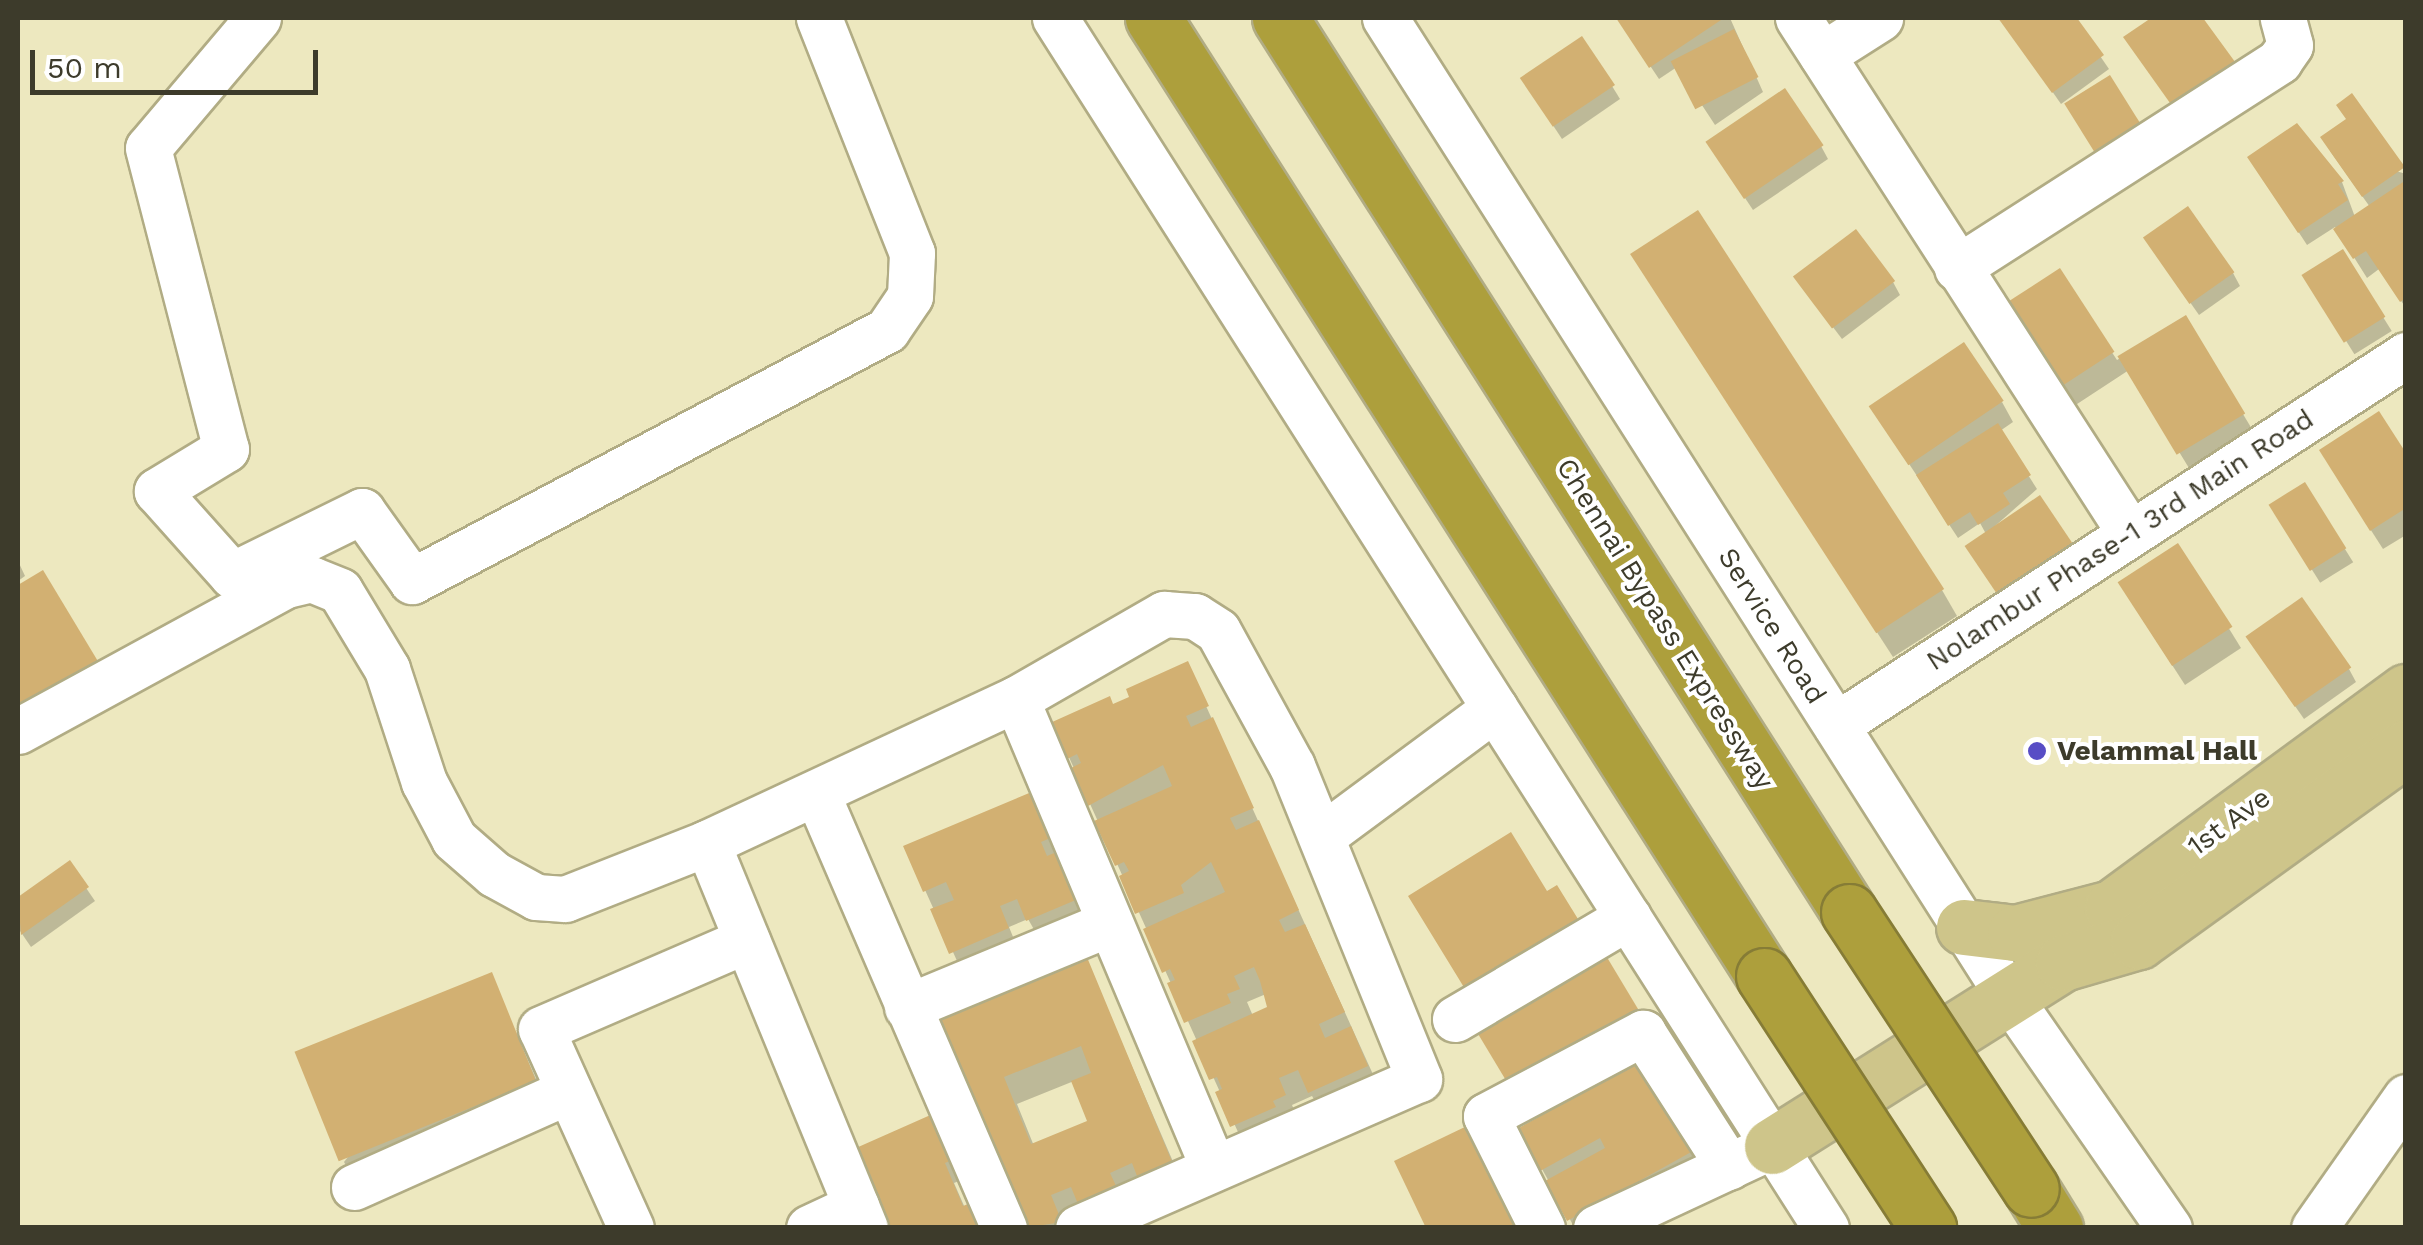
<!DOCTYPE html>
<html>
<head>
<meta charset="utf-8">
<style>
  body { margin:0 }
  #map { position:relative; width:2423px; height:1245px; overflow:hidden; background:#ede8bf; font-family:"Work Sans",sans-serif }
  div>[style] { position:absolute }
  .shadow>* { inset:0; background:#0003; transform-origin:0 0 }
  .building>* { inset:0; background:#d2b072; transform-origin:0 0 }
  .roads { filter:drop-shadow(2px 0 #b1ac84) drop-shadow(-2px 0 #b1ac84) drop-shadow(0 2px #b1ac84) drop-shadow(0 -2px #b1ac84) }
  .minor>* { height:45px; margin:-22.5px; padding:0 22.5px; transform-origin:22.5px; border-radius:22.5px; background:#fff }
  .major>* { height:55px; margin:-27.5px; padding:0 27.5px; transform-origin:27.5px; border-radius:27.5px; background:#cec58a }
  .highway>* { height:55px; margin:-27.5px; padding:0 27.5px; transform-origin:27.5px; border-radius:27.5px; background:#ad9f3c }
  .bridges { filter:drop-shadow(2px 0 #867c36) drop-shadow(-2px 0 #867c36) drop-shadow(0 2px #867c36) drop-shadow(0 -2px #867c36) }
  .highway-bridge>* { height:55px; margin:-27.5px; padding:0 27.5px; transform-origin:27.5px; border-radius:27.5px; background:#ad9f3c }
  .dots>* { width:28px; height:28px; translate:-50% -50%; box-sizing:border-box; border:5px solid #fff; border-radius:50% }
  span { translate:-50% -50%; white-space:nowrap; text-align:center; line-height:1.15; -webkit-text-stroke:8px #fff; paint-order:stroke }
  .street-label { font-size:28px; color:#3d3b2b }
  .poi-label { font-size:28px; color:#3d3b2b; font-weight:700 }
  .left { translate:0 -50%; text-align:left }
  .frame { position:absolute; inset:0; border:20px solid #3d3b2b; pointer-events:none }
  .scale { position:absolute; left:30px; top:50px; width:288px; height:45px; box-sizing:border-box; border:5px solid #3d3b2b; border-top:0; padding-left:12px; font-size:30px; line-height:35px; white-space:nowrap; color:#3d3b2b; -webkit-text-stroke:8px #fff; paint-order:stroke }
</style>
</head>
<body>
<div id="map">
  <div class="shadow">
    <i style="clip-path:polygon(1618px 18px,1730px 18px,1763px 92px,1715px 125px,1677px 67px,1659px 79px)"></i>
    <i style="clip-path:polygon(2001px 18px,2074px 18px,2109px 69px,2061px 104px)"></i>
    <i style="clip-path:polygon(1612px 86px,1620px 99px,1562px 139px,1531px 92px)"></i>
    <i style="clip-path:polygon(1821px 146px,1828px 159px,1753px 210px,1717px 156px)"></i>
    <i style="clip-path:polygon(2330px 151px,2406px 174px,2406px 308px,2379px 269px,2367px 278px,2335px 227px,2307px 245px,2258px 170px,2342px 182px,2355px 217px,2370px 207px)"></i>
    <i style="clip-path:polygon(2154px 251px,2233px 273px,2240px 286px,2199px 315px)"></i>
    <i style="left:2343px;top:253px;width:92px;height:44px;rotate:58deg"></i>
    <i style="clip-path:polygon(2059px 272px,2117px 360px,2185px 318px,2255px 434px,2192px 473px,2129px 370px,2071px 408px,2018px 327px)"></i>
    <i style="clip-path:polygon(1649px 281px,1942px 590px,1957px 616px,1893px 657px)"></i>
    <i style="clip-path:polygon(1893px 282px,1900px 295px,1842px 339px,1804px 289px)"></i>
    <i style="clip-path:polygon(2002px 402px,2013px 422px,2000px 431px,2037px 489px,1986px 534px,1980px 523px,1958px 538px,1884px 426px)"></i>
    <i style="clip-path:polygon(2406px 458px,2406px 535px,2383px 549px,2333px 471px)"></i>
    <i style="left:2305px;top:485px;width:91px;height:39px;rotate:58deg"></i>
    <i style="clip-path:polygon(2178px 546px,2241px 648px,2185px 685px,2132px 603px)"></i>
    <i style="clip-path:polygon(18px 561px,25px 576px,18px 581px)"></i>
    <i style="clip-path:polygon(42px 573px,18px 747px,18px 588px)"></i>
    <i style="clip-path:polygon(2257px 651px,2349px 669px,2356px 682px,2304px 719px)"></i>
    <i style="clip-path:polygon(evenodd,1187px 664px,1381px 1092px,1325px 1118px,1312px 1096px,1292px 1105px,1299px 1122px,1247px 1152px,1054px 724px,1113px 707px,1187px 664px,1266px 994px,1270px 1008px,1253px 1016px,1247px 1002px,1266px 994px)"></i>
    <i style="clip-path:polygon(1044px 789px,1100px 915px,1040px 940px,1028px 919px,1009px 927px,1018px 949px,962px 972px,925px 890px)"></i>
    <i style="clip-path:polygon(69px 863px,95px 901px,31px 947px,18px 928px,18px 900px)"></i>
    <i style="clip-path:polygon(evenodd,1083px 953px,1190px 1201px,1066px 1228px,1027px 1228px,938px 1013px,1083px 953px,1074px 1081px,1090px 1122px,1034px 1146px,1017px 1104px,1074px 1081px)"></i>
    <i style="clip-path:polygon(490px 976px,549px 1108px,359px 1188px,344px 1162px)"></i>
    <i style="left:1641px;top:1063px;width:125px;height:138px;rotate:61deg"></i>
    <i style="clip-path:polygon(934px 1116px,964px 1179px,954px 1183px,965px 1208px,893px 1228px)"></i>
  </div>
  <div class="building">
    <i style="clip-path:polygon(1616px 18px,1724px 18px,1649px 68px)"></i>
    <i style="clip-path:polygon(1998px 18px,2077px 18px,2104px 55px,2052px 93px)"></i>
    <i style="clip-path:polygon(2151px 18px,2203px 18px,2238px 66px,2175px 110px,2123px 37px)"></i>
    <i style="left:1734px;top:29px;width:54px;height:71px;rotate:63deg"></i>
    <i style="left:1582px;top:36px;width:59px;height:75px;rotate:56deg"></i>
    <i style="left:2110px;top:75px;width:75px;height:54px;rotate:58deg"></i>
    <i style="left:1785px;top:88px;width:69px;height:96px;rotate:56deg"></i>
    <i style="clip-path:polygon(2352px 93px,2405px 167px,2362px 197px,2320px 137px,2346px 119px,2336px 105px)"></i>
    <i style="clip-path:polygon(2297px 123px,2344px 181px,2338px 184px,2348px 200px,2298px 233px,2247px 157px)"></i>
    <i style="clip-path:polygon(2406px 180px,2406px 298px,2400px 302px,2366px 251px,2353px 259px,2333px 229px)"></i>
    <i style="left:2188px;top:206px;width:81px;height:55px;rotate:55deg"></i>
    <i style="left:1698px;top:210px;width:452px;height:81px;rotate:57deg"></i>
    <i style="left:1856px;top:229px;width:65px;height:79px;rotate:53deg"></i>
    <i style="left:2343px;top:249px;width:80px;height:49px;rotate:58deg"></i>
    <i style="left:2060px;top:268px;width:100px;height:69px;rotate:57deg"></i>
    <i style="left:2186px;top:315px;width:115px;height:80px;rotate:59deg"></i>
    <i style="left:1964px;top:342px;width:71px;height:115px;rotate:56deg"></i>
    <i style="clip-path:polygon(2379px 411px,2406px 453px,2406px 508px,2370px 531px,2319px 450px)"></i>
    <i style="clip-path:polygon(1998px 423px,2031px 475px,2003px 493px,2010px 504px,1978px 525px,1970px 512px,1948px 526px,1916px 475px)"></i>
    <i style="left:2305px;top:482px;width:78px;height:43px;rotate:58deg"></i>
    <i style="left:2040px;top:495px;width:65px;height:91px;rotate:56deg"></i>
    <i style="left:2178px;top:543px;width:100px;height:72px;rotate:57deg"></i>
    <i style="clip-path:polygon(43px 570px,99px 663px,18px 712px,18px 585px)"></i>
    <i style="left:2302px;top:597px;width:86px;height:69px;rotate:55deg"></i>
    <i style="clip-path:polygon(1188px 661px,1209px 706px,1186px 716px,1191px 727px,1213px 717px,1254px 808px,1230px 818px,1236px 830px,1259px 820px,1299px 910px,1279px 920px,1285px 932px,1305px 924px,1345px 1012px,1319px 1024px,1325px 1038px,1351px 1026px,1368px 1066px,1308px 1093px,1298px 1070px,1279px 1078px,1286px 1095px,1273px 1101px,1276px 1107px,1230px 1127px,1215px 1092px,1222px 1089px,1217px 1077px,1209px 1080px,1192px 1041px,1267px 1007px,1260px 981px,1254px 967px,1234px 976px,1240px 989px,1227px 994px,1231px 1003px,1184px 1023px,1167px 983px,1175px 980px,1170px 969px,1162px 973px,1143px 929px,1225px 892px,1211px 862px,1181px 885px,1184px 893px,1135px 914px,1119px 876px,1129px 871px,1124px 862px,1115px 866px,1094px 821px,1172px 786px,1163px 765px,1088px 806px,1071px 768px,1081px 763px,1077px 754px,1067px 759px,1050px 723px,1110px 696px,1113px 704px,1129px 697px,1126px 689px)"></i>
    <i style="clip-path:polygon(1046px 786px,1064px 832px,1041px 842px,1047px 856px,1071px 846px,1090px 894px,1026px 921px,1017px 899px,1000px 906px,1009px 928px,949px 954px,930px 909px,954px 900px,946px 882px,923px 892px,903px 846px)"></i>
    <i style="clip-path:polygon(1511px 832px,1547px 891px,1557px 885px,1578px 919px,1465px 989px,1408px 896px)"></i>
    <i style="clip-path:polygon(70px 860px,89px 887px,21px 935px,18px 897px)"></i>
    <i style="left:1599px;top:944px;width:84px;height:150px;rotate:59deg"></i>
    <i style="clip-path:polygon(evenodd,1084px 950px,1177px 1174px,1142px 1189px,1132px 1163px,1110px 1173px,1117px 1188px,1078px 1204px,1071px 1187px,1051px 1195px,1062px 1222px,1024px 1228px,935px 1012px,1084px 950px,1081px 1046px,1091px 1073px,1071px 1081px,1087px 1121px,1031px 1144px,1004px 1077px,1081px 1046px)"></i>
    <i style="left:492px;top:972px;width:118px;height:213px;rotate:68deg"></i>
    <i style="clip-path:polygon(1642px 1059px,1693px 1151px,1567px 1221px,1545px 1181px,1605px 1148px,1600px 1138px,1540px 1171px,1517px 1129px)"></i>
    <i style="clip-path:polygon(935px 1113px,954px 1159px,945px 1163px,963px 1206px,973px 1202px,984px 1228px,890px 1228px,856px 1148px)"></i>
    <i style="clip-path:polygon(1469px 1125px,1518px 1228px,1426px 1228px,1394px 1161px)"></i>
  </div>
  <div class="roads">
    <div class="minor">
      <i style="left:258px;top:18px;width:170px;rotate:130.2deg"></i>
      <i style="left:148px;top:148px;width:311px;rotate:75.5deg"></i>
      <i style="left:226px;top:449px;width:81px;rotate:148.7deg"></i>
      <i style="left:157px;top:491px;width:113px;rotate:48.2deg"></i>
      <i style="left:232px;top:575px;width:145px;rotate:-26.2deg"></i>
      <i style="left:362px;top:511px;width:86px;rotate:54.5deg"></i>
      <i style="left:412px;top:581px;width:537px;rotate:-27.85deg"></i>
      <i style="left:887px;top:330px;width:41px;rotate:-55.9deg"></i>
      <i style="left:910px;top:296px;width:43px;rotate:-87.3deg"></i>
      <i style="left:912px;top:253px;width:253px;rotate:-111.6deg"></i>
      <i style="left:1055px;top:18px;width:1435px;rotate:57.5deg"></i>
      <i style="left:1385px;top:18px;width:1161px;rotate:57.49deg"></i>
      <i style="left:2009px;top:997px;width:281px;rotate:55.3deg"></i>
      <i style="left:1798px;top:18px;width:613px;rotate:57.19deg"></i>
      <i style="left:1822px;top:55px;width:69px;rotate:-32.5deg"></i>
      <i style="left:1957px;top:268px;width:383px;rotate:-32.7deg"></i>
      <i style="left:2279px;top:61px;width:19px;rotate:-55deg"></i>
      <i style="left:2290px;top:45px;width:28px;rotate:-105deg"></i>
      <i style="left:1016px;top:699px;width:508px;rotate:67.17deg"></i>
      <i style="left:1836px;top:725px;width:680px;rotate:-32.99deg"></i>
      <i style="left:18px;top:731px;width:305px;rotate:-28.6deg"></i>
      <i style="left:286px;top:585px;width:26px;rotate:-13deg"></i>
      <i style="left:311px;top:579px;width:31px;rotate:22deg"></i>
      <i style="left:340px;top:591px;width:91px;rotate:58.9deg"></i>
      <i style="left:387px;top:669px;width:119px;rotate:71.9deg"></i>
      <i style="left:424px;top:782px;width:64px;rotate:62.2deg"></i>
      <i style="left:454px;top:839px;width:53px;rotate:41.2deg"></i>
      <i style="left:494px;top:874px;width:48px;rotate:28.7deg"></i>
      <i style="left:536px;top:897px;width:29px;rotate:4deg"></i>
      <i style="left:565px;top:899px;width:153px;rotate:-21.5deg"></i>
      <i style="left:817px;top:794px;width:473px;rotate:66.7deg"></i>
      <i style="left:1322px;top:836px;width:215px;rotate:-36.5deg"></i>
      <i style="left:907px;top:1007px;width:217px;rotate:-22.5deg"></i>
      <i style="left:1455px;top:1019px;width:201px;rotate:-30.5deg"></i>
      <i style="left:354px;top:1187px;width:235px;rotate:-24.1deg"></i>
      <i style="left:631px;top:1228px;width:218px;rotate:-114.3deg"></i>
      <i style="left:541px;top:1029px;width:224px;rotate:-23.4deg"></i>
      <i style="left:809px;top:1228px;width:52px;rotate:-25.1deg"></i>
      <i style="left:865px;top:1228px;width:416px;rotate:-112.3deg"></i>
      <i style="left:707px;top:843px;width:341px;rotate:-25deg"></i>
      <i style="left:1016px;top:699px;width:171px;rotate:-29.9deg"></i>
      <i style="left:1164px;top:614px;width:31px;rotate:4deg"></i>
      <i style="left:1195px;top:616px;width:27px;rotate:33deg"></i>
      <i style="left:1218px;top:631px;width:154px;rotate:61.3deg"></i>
      <i style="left:1292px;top:766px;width:338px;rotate:67.9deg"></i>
      <i style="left:1419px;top:1079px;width:372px;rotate:156.4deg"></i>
      <i style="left:1542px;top:1228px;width:125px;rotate:-116.6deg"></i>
      <i style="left:1486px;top:1116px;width:178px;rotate:-27.9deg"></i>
      <i style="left:1643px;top:1033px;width:159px;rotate:57.3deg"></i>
      <i style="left:1596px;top:1228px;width:178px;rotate:-25deg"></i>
      <i style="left:2314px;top:1228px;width:160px;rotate:-54.9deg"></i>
    </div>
    <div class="major">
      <i style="left:1964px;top:927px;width:51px;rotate:6.7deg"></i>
      <i style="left:2015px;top:933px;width:100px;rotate:-14.5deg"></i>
      <i style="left:2063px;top:963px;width:74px;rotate:-48.3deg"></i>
      <i style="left:2112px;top:908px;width:365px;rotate:-36.3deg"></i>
      <i style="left:1772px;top:1146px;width:344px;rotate:-32.2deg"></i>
      <i style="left:2063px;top:963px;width:78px;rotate:-16.3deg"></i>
      <i style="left:2138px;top:941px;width:330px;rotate:-35.8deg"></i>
    </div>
    <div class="highway">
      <i style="left:1153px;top:18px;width:1136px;rotate:57.47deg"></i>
      <i style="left:1280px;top:18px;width:1060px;rotate:57.52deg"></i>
      <i style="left:2031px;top:1189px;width:46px;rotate:58.4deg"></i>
    </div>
  </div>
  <div class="bridges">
    <div class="highway-bridge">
      <i style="left:1849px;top:912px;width:331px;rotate:56.7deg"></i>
      <i style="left:1764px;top:976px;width:301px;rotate:56.9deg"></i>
    </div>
  </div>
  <div class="dots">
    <i style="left:2037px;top:751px;background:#584dc5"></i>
  </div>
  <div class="street-label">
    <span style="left:2120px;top:540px;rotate:-33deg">Nolambur Phase-1 3rd Main Road</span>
    <span style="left:1665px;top:624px;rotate:58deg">Chennai Bypass Expressway</span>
    <span style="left:1772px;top:626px;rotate:58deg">Service Road</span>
    <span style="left:2229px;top:822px;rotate:-36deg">1st Ave</span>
  </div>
  <div class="poi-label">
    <span class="left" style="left:2057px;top:751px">Velammal Hall</span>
  </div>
  <div class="frame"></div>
  <div class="scale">50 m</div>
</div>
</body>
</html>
